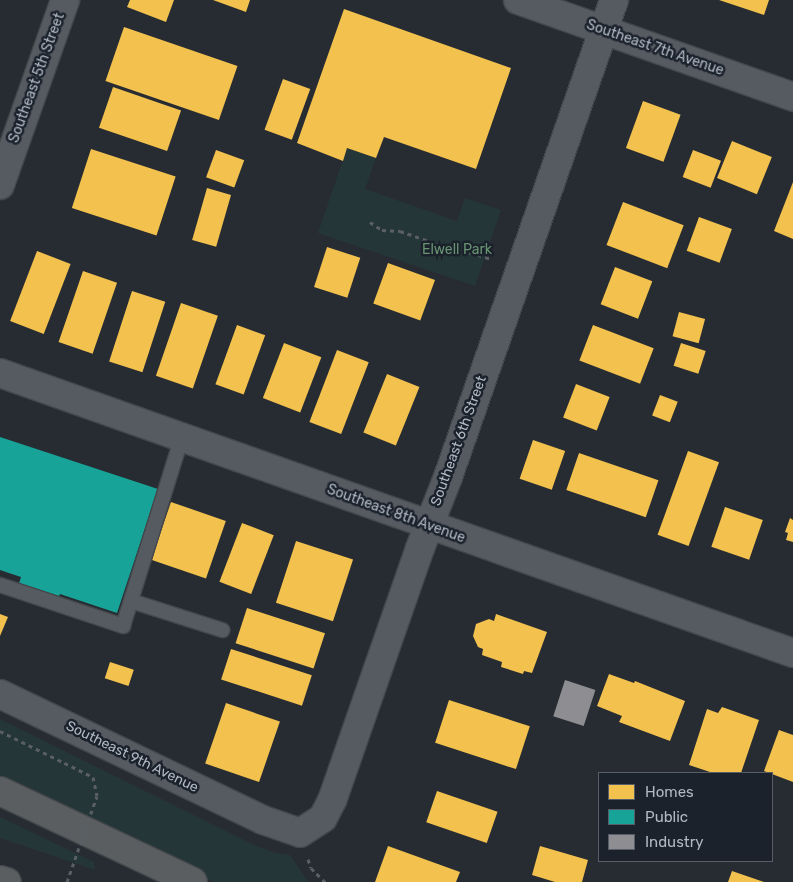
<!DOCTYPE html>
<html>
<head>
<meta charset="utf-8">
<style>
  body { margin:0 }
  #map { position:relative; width:793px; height:882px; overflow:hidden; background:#272c32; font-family:Rubik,sans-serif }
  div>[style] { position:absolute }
  .green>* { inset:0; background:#253638 }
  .homes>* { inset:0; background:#f2c14e; transform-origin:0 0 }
  .public>* { inset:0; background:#17a398 }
  .industry>* { inset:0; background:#8d8d92; transform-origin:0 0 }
  .path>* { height:3px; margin-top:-1.5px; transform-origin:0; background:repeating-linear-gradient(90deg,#595f65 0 4px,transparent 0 8px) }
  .roads { filter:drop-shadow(1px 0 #43474b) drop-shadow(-1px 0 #43474b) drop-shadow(0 1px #43474b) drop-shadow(0 -1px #43474b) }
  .service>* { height:14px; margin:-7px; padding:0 7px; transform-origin:7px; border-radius:7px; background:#565a61 }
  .minor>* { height:28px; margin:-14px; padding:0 14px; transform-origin:14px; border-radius:14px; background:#565a61 }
  .motorway>* { height:28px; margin:-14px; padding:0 14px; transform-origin:14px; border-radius:14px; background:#5b5e61 }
  .path-bridge>* { height:3px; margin-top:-1.5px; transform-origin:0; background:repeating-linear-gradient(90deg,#595f65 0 4px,transparent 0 8px) }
  span { translate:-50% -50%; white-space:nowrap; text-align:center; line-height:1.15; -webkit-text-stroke:5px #1b222c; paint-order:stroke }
  .street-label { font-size:14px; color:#b0b8c4 }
  .park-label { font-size:14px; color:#689472 }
  .legend { position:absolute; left:598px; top:772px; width:175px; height:90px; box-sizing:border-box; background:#1b222c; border:1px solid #575e69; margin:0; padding:6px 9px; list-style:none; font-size:15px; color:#b0b8c4 }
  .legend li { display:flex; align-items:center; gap:10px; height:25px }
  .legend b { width:25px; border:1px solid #575e69 }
</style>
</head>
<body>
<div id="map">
  <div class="green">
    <i style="clip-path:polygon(347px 148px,376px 158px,365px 189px,457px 221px,465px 198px,501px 210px,475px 286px,318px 233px)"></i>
    <i style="clip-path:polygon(0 719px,256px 846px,276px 853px,290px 855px,308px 882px,213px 882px,0 777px)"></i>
    <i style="clip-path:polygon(0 817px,94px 862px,95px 870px,0 838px)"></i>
  </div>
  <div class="homes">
    <i style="clip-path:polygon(130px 0,174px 0,166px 22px,127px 7px)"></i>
    <i style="clip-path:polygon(213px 0,250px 0,246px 12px)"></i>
    <i style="clip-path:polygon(719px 0,769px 0,764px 15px)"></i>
    <i style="clip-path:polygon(344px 9px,511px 68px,476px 169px,384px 137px,376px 158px,347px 148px,343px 161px,297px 143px)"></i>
    <i style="left:124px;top:27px;width:120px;height:57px;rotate:19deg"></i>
    <i style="left:283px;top:79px;width:29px;height:54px;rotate:20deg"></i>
    <i style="left:113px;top:87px;width:72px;height:43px;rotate:19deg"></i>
    <i style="left:643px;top:101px;width:40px;height:50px;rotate:20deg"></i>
    <i style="left:732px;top:141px;width:43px;height:40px;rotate:22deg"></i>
    <i style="left:91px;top:149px;width:89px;height:62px;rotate:18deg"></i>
    <i style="left:216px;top:150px;width:30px;height:29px;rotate:20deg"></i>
    <i style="left:693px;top:150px;width:30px;height:29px;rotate:21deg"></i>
    <i style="clip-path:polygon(793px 182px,793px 239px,774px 231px)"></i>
    <i style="left:207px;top:188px;width:25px;height:54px;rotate:16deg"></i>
    <i style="left:623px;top:202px;width:65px;height:46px;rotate:21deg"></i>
    <i style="left:699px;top:217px;width:35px;height:36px;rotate:20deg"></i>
    <i style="left:327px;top:247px;width:35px;height:42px;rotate:18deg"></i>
    <i style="left:37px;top:251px;width:36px;height:75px;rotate:21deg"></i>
    <i style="left:388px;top:263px;width:50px;height:43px;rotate:20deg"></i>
    <i style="left:615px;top:267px;width:40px;height:40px;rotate:21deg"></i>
    <i style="left:83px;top:271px;width:36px;height:75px;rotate:19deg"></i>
    <i style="left:132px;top:291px;width:35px;height:74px;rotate:18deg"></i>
    <i style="left:181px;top:303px;width:39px;height:77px;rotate:19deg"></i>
    <i style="left:679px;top:312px;width:27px;height:25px;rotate:15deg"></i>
    <i style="left:237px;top:325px;width:30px;height:63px;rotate:20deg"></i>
    <i style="left:593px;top:325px;width:65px;height:38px;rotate:21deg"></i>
    <i style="left:284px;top:343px;width:40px;height:59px;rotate:21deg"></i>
    <i style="left:681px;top:343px;width:26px;height:24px;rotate:18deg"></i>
    <i style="left:337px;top:350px;width:34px;height:77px;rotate:21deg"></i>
    <i style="left:387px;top:374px;width:35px;height:63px;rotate:22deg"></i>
    <i style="left:576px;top:384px;width:36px;height:36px;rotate:21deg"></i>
    <i style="left:660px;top:395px;width:19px;height:22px;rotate:21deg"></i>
    <i style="left:533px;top:440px;width:34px;height:41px;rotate:19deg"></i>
    <i style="left:688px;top:451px;width:33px;height:89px;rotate:20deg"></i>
    <i style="left:579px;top:453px;width:84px;height:39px;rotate:19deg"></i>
    <i style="left:171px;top:502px;width:58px;height:61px;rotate:19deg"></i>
    <i style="left:725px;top:507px;width:40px;height:42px;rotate:19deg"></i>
    <i style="clip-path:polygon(790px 518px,793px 520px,793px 542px,786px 540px,788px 533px,785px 532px)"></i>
    <i style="left:242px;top:523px;width:34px;height:63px;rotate:21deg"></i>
    <i style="left:296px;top:541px;width:60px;height:65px;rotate:18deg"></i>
    <i style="left:247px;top:608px;width:82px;height:37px;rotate:18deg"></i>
    <i style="clip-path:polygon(0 614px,8px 617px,0 636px)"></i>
    <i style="clip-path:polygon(496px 614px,547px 632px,532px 673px,524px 671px,523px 674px,501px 667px,502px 662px,482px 655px,483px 649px,478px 647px,473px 636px,476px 624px,489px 619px,494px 621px)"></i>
    <i style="left:231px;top:649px;width:85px;height:32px;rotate:18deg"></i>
    <i style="left:110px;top:662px;width:25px;height:17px;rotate:18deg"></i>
    <i style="clip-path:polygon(609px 674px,634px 683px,635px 681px,685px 701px,670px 741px,619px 722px,622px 716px,597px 706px)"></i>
    <i style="left:449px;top:700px;width:85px;height:45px;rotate:18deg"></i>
    <i style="left:226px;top:703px;width:57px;height:64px;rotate:19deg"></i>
    <i style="clip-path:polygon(722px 707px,759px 720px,741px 773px,713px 773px,689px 765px,707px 709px,718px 713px)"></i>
    <i style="clip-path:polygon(779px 730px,793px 735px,793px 782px,764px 771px)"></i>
    <i style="left:437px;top:791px;width:64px;height:33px;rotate:19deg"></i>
    <i style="clip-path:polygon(388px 846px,460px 872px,456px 882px,375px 882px)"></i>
    <i style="clip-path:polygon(540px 846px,588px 860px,582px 882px,555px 882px,532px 875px)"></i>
    <i style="clip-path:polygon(732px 871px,764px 882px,728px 882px)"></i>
  </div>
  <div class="public">
    <i style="clip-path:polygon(0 437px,158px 489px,117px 613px,60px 594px,56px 603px,17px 590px,21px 577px,0 570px)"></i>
  </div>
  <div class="industry">
    <i style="left:565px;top:680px;width:32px;height:38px;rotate:18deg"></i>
  </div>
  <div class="path">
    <i style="left:370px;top:222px;width:14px;rotate:34deg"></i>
    <i style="left:382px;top:230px;width:18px;rotate:3deg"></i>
    <i style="left:400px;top:231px;width:34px;rotate:19deg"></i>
    <i style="left:432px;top:242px;width:20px;rotate:37deg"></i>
    <i style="left:448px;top:254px;width:15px;rotate:-16deg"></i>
    <i style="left:462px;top:250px;width:30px;rotate:17deg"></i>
    <i style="left:0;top:731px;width:104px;rotate:26.3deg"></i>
    <i style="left:93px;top:777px;width:19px;rotate:78deg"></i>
    <i style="left:308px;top:859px;width:9px;rotate:72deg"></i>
    <i style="left:311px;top:868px;width:20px;rotate:45deg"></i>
  </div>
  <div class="roads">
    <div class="service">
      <i style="left:0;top:585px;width:130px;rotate:18.4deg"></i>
      <i style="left:123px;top:626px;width:198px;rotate:-72.7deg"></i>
      <i style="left:131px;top:601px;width:96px;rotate:17.7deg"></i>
    </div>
    <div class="minor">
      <i style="left:518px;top:0;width:292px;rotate:19.4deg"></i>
      <i style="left:0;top:185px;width:196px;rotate:-70.6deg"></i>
      <i style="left:0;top:373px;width:841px;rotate:19.45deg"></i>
      <i style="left:0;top:694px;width:292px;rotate:25.6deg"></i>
      <i style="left:263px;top:820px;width:39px;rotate:19deg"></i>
      <i style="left:300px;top:833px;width:27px;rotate:-33deg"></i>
      <i style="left:323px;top:818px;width:22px;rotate:-63deg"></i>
      <i style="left:333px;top:798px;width:265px;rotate:-70.8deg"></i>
      <i style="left:420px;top:548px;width:76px;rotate:-68.5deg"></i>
      <i style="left:448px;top:477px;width:505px;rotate:-70.81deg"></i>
    </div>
    <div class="motorway">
      <i style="left:0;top:791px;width:213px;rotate:25.2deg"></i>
      <i style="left:0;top:880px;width:7px;rotate:16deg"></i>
    </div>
  </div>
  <div class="path-bridge">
    <i style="left:67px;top:882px;width:91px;rotate:-70.8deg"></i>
  </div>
  <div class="street-label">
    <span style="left:655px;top:48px;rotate:19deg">Southeast 7th Avenue</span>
    <span style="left:37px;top:78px;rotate:-70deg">Southeast 5th Street</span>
    <span style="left:459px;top:441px;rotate:-70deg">Southeast 6th Street</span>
    <span style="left:396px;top:514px;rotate:20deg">Southeast 8th Avenue</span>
    <span style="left:132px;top:757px;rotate:26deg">Southeast 9th Avenue</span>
  </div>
  <div class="park-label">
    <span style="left:457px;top:250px">Elwell Park</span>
  </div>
  <ul class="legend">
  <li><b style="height:14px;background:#f2c14e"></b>Homes</li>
  <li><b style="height:14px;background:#17a398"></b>Public</li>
  <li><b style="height:14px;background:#8d8d92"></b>Industry</li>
  </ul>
</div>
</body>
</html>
